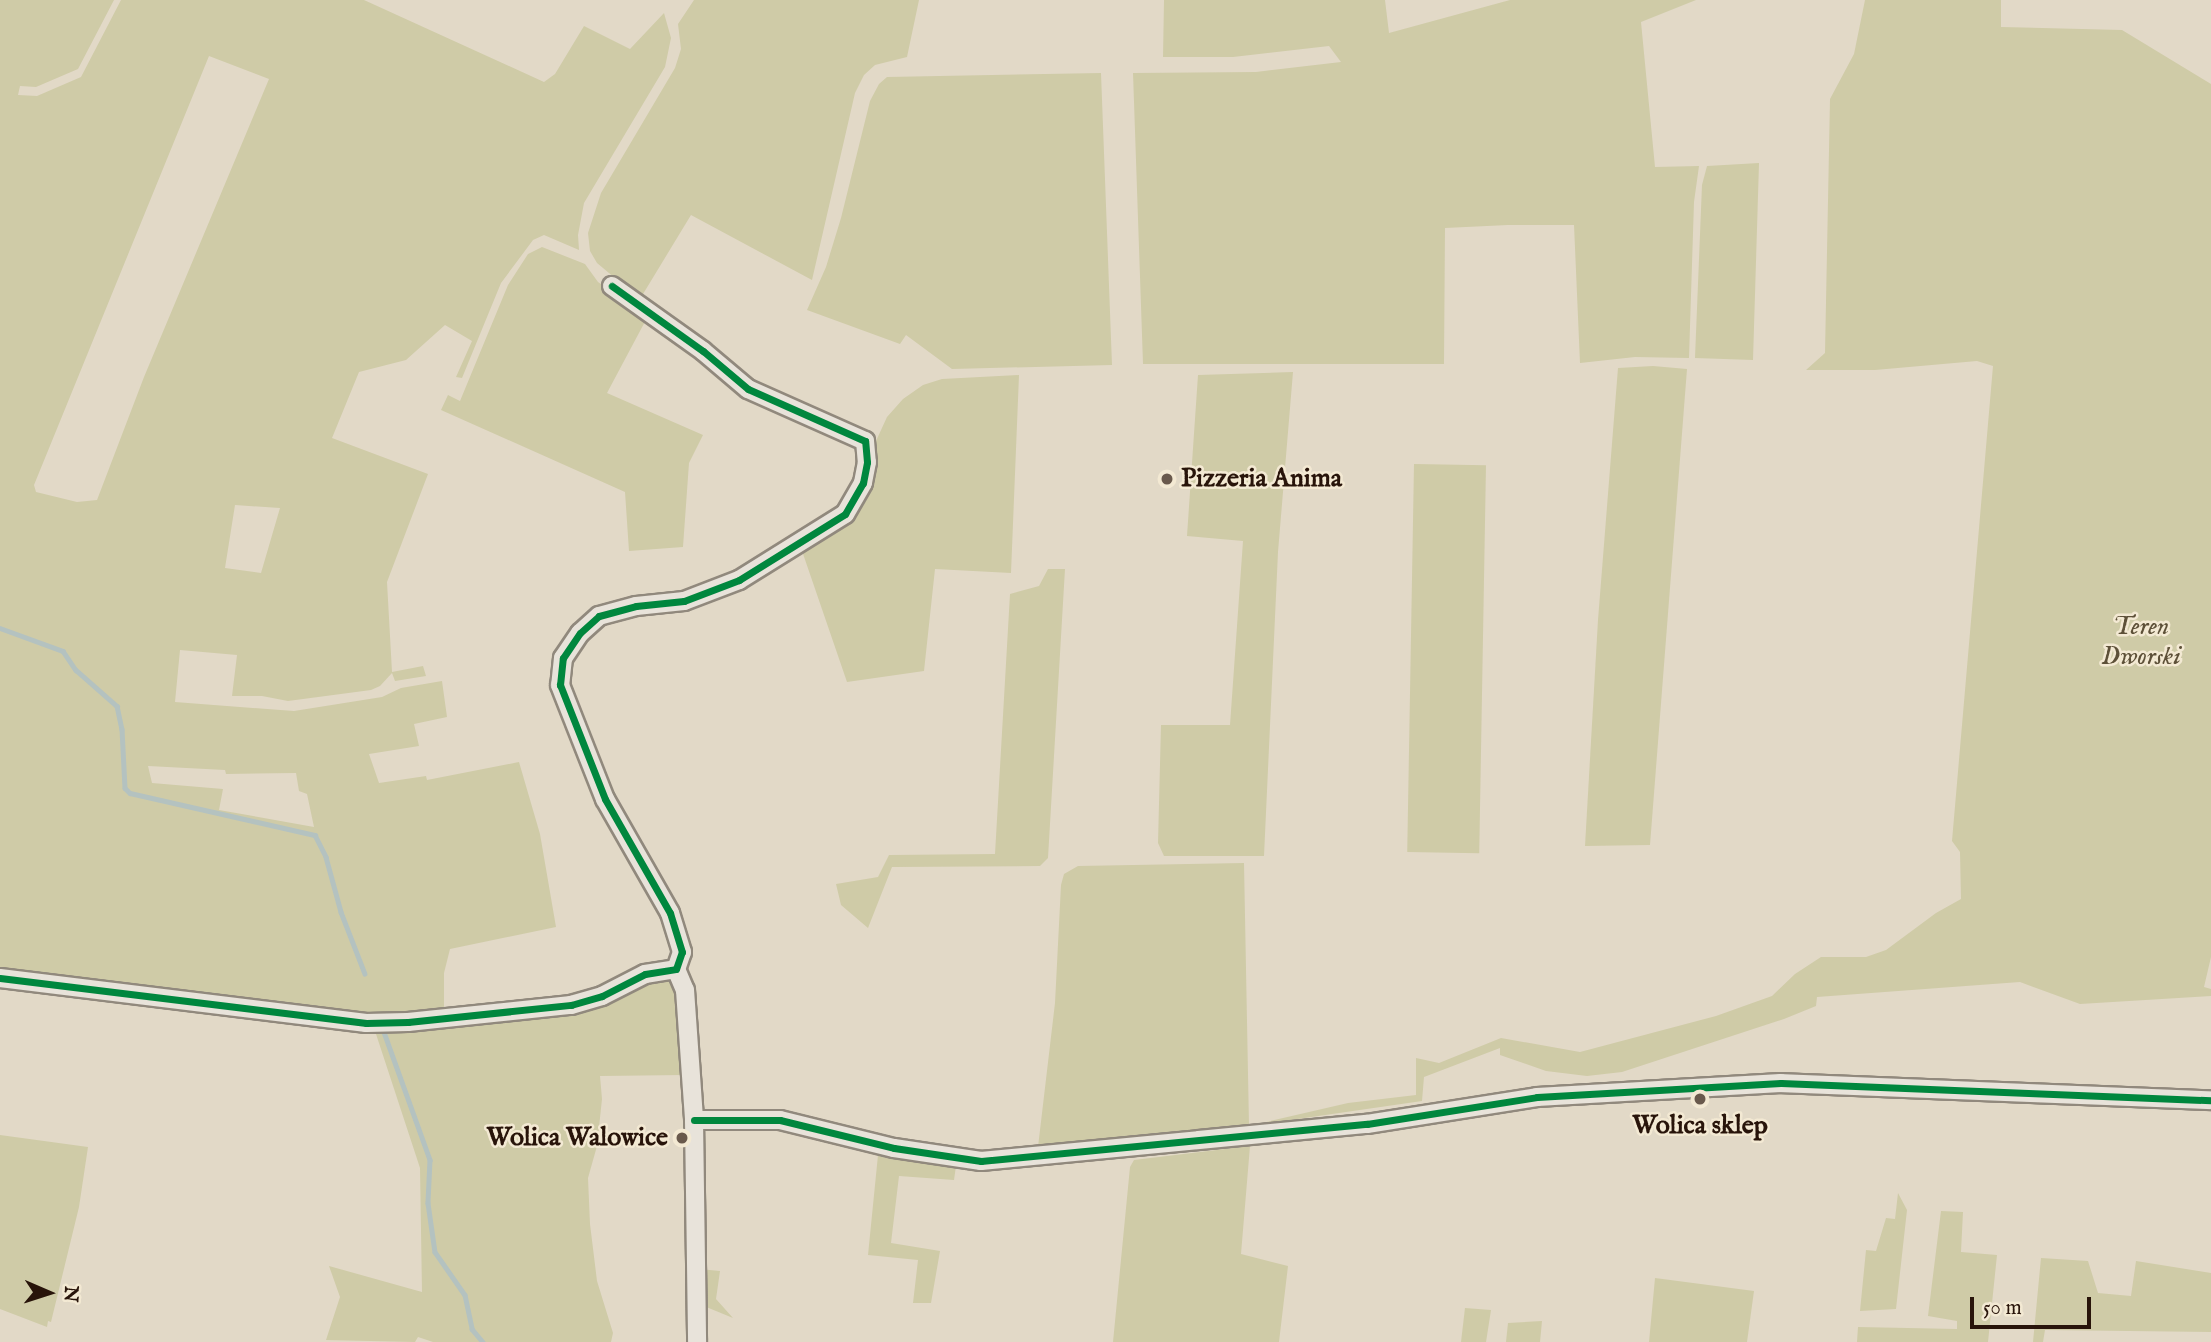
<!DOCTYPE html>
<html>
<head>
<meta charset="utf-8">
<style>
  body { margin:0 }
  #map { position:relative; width:2211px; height:1342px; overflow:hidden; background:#e2d9c7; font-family:"IM FELL English",serif }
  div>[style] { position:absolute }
  .green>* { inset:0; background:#cfcba7; transform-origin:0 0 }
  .stream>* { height:4.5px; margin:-2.25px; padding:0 2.25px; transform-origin:2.25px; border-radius:2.25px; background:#b4c2c0 }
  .roads { filter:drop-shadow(2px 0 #91897d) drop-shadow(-2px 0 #91897d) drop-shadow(0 2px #91897d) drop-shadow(0 -2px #91897d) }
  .minor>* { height:18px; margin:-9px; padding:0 9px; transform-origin:9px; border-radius:9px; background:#e8e3da }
  .cycleway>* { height:7px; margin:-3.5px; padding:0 3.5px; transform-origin:3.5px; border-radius:3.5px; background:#00873e }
  .dots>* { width:19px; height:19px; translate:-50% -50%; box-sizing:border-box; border:4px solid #f3e9d3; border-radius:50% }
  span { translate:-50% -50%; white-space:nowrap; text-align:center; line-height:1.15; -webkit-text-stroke:5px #f3e9d3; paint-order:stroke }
  .poi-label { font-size:26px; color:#28140a; font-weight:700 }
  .left { translate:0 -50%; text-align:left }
  .right { translate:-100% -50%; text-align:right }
  .park-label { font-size:26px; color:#5d5038; font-style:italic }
  .north { position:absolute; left:14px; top:1258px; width:70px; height:70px; -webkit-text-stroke:5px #f3e9d3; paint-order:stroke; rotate:93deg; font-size:19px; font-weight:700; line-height:28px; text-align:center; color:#28140a }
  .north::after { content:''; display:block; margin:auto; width:24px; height:32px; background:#28140a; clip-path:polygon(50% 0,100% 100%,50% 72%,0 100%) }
  .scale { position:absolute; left:1970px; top:1297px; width:121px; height:32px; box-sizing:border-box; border:4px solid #28140a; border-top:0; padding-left:9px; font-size:21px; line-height:24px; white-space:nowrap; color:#28140a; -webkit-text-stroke:5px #f3e9d3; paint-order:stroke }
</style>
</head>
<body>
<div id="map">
  <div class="green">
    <i style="clip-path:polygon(evenodd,0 0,114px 0,78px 69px,36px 87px,20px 86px,18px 95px,37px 96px,81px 77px,121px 0,364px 0,544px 82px,555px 74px,584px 26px,630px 49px,664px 13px,671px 38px,665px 67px,584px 203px,578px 235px,579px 250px,544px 235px,533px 240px,501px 283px,462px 378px,456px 377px,472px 341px,445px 325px,406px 360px,359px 372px,332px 438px,428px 474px,387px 582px,392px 672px,423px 666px,426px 676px,395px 681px,392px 673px,380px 686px,371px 690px,288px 701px,262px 696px,232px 696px,237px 655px,180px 650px,175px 702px,294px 711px,382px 697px,401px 688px,442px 681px,447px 717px,414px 724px,419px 746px,369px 754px,379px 783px,426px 776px,427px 780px,519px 762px,540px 834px,556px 927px,450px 949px,444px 973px,444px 1013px,370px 1017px,0 971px,0 0,209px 56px,269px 79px,144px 377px,97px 500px,77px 502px,36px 492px,34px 485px,209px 56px,0 0,235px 505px,280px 508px,261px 573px,225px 568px,235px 505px,0 0,148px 766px,225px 770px,226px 774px,296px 773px,299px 791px,307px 794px,314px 827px,219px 810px,223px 789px,152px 783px,148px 766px)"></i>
    <i style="clip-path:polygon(694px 0,919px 0,907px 57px,875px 65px,864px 75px,855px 93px,812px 280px,691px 215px,640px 299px,597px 263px,590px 251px,588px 233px,601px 193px,675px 68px,681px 49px,678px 24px)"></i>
    <i style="clip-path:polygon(1164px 0,1385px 0,1389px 33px,1510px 0,1696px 0,1641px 22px,1655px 167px,1699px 166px,1694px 202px,1689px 358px,1635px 357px,1580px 363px,1574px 225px,1508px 225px,1445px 228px,1444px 364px,1143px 364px,1133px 73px,1256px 72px,1341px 62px,1329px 46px,1233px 57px,1163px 57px)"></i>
    <i style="clip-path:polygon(1865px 0,2001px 0,2001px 27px,2122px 30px,2211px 84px,2211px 957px,2204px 987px,2211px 989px,2211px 996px,2080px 1004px,2020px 982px,1817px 997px,1816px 1006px,1784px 1019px,1622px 1072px,1587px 1076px,1546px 1071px,1500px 1055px,1500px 1048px,1424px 1077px,1422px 1101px,1249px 1126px,1038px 1147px,1055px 1003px,1061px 885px,1064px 874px,1078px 866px,1244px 863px,1249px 1126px,1348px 1103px,1416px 1095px,1416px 1058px,1439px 1063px,1501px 1038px,1580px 1052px,1716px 1016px,1772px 996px,1795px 974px,1821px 957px,1866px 957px,1886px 950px,1936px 913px,1961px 899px,1960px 852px,1952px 841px,1993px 366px,1977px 361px,1875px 370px,1806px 370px,1825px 353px,1830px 99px,1854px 54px)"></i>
    <i style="clip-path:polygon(1101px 73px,1112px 365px,952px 369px,906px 335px,900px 344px,807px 310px,826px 267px,841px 218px,870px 101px,879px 84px,887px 77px)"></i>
    <i style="clip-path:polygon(1759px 163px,1753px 360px,1695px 358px,1702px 185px,1707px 166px)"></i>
    <i style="clip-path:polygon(542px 247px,585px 264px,598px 282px,648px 316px,607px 393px,703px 435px,689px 463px,683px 547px,629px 551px,625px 492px,441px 410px,448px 395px,460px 401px,508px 285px,528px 254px)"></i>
    <i style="clip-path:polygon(1653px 366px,1687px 369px,1650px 845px,1585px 846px,1598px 620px,1618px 368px)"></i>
    <i style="clip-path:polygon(1293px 372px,1278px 552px,1264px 856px,1164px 856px,1158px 843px,1161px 725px,1230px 725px,1243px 541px,1187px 536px,1198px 375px)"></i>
    <i style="clip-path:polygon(1019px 375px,1011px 573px,935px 569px,924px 671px,847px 682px,801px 548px,843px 522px,872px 467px,876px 441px,887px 417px,903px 399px,923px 385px,942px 379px)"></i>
    <i style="left:1414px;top:464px;width:72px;height:388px;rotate:1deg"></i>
    <i style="clip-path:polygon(1048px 569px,1065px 569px,1048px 858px,1040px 866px,892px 867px,868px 928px,841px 905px,836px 884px,878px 877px,889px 855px,995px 854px,1010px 594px,1039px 586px)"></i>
    <i style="clip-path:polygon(669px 978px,675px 982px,679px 994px,684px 1075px,600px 1076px,602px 1099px,597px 1146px,588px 1178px,590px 1224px,597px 1281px,613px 1333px,611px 1342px,433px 1342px,418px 1337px,415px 1342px,326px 1340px,340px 1297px,329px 1266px,422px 1292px,420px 1168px,376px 1034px,588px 1009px,644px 981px)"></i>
    <i style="clip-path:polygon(0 1135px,88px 1147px,79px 1207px,51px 1322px,48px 1321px,47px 1327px,0 1309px)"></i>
    <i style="clip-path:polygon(1250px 1146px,1241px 1254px,1288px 1266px,1279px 1342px,1113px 1342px,1130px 1167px,1134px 1160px)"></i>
    <i style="clip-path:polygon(878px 1155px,956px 1166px,954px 1180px,899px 1176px,891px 1243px,940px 1251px,931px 1303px,913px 1303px,918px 1260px,868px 1255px)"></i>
    <i style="clip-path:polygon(1898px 1193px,1907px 1210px,1896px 1309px,1860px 1311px,1866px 1250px,1876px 1251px,1886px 1218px,1895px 1219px)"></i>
    <i style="clip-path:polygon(1941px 1211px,1963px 1212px,1961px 1252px,1997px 1255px,1988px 1342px,1857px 1342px,1858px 1327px,1957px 1329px,1957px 1321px,1928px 1316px)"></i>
    <i style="clip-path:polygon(2041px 1258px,2088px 1261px,2098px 1293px,2131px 1296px,2136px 1261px,2211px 1273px,2211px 1332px,2045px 1330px,2043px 1342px,2033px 1342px)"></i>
    <i style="clip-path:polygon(699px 1269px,720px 1271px,716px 1299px,733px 1318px,699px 1304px)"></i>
    <i style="clip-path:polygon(1655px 1278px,1754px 1291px,1747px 1342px,1649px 1342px)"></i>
    <i style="clip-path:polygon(1465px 1308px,1491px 1310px,1486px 1342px,1461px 1342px)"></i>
    <i style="clip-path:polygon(1542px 1321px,1540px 1342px,1506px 1342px,1508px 1323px)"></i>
  </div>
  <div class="stream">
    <i style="left:0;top:628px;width:67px;rotate:20.1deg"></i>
    <i style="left:63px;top:651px;width:23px;rotate:56deg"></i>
    <i style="left:76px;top:670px;width:55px;rotate:41.3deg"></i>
    <i style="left:117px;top:706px;width:24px;rotate:78deg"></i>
    <i style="left:122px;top:729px;width:59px;rotate:87.1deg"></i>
    <i style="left:125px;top:788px;width:7px;rotate:45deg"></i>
    <i style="left:130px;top:793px;width:190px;rotate:12.8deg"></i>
    <i style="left:315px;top:835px;width:25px;rotate:63deg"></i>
    <i style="left:326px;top:857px;width:57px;rotate:74.7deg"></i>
    <i style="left:341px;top:912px;width:66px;rotate:68.8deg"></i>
    <i style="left:384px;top:1032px;width:136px;rotate:70.2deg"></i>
    <i style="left:430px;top:1160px;width:43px;rotate:92.7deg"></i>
    <i style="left:428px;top:1203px;width:49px;rotate:81.9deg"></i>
    <i style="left:435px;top:1252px;width:52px;rotate:55.1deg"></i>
    <i style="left:465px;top:1295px;width:35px;rotate:78deg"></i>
    <i style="left:472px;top:1329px;width:17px;rotate:50deg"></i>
  </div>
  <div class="roads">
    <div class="minor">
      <i style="left:612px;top:286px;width:112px;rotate:35.5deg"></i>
      <i style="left:703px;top:351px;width:59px;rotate:40.2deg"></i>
      <i style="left:748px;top:389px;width:128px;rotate:24deg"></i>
      <i style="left:865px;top:441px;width:21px;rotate:85deg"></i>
      <i style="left:867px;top:462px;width:21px;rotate:101deg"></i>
      <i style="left:863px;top:483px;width:36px;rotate:120deg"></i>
      <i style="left:845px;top:514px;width:125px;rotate:148.1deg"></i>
      <i style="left:739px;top:580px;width:59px;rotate:159.1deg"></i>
      <i style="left:684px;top:601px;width:48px;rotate:174.1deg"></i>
      <i style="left:636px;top:606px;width:38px;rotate:165deg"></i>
      <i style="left:599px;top:616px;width:25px;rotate:138deg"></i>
      <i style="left:580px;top:633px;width:30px;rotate:124deg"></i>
      <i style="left:563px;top:658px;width:27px;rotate:96deg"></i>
      <i style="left:560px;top:685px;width:123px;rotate:68.5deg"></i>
      <i style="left:605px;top:799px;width:131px;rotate:60.3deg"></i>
      <i style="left:670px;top:913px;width:41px;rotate:72.9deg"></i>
      <i style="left:682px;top:952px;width:18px;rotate:109deg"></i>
      <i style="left:676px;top:969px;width:23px;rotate:67deg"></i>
      <i style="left:685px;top:990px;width:130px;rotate:86deg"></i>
      <i style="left:694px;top:1120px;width:222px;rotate:89.2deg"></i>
      <i style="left:0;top:978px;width:369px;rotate:7deg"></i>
      <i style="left:366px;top:1023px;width:42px;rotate:-1.4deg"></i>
      <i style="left:408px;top:1022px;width:164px;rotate:-6deg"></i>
      <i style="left:571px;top:1005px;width:32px;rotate:-16deg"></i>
      <i style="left:602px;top:996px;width:48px;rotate:-27.1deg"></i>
      <i style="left:645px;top:974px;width:31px;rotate:-9deg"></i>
      <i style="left:694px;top:1120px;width:86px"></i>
      <i style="left:780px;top:1120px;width:117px;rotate:13.8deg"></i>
      <i style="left:894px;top:1148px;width:88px;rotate:8.5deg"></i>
      <i style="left:981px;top:1161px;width:388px;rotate:-5.5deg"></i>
      <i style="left:1367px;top:1124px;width:172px;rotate:-9deg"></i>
      <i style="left:1537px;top:1097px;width:244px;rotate:-3.3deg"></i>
      <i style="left:1781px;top:1083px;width:430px;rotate:2.3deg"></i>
    </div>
  </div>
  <div class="cycleway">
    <i style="left:0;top:978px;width:369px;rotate:7deg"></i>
    <i style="left:366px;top:1023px;width:42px;rotate:-1.4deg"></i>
    <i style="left:408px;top:1022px;width:164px;rotate:-6deg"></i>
    <i style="left:571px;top:1005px;width:32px;rotate:-16deg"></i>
    <i style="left:602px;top:996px;width:48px;rotate:-27.1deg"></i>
    <i style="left:645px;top:974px;width:31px;rotate:-9deg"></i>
    <i style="left:676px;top:969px;width:18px;rotate:-71deg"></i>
    <i style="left:682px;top:952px;width:41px;rotate:-107.1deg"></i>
    <i style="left:670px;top:913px;width:131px;rotate:-119.7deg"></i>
    <i style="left:605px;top:799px;width:123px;rotate:-111.5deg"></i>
    <i style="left:560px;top:685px;width:27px;rotate:-84deg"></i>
    <i style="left:563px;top:658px;width:30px;rotate:-56deg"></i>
    <i style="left:580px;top:633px;width:25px;rotate:-42deg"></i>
    <i style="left:599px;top:616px;width:38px;rotate:-15deg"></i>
    <i style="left:636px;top:606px;width:48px;rotate:-5.9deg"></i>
    <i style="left:684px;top:601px;width:59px;rotate:-20.9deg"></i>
    <i style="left:739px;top:580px;width:125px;rotate:-31.9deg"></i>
    <i style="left:845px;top:514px;width:36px;rotate:-60deg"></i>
    <i style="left:863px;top:483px;width:21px;rotate:-79deg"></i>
    <i style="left:867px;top:462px;width:21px;rotate:-95deg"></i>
    <i style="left:865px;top:441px;width:128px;rotate:-156deg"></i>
    <i style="left:748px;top:389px;width:59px;rotate:-139.8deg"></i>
    <i style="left:703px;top:351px;width:112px;rotate:-144.5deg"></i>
    <i style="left:694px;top:1120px;width:86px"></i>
    <i style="left:780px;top:1120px;width:117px;rotate:13.8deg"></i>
    <i style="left:894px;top:1148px;width:88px;rotate:8.5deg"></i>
    <i style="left:981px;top:1161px;width:388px;rotate:-5.5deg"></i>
    <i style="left:1367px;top:1124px;width:172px;rotate:-9deg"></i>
    <i style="left:1537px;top:1097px;width:244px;rotate:-3.3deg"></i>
    <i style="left:1781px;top:1083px;width:430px;rotate:2.3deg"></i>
  </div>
  <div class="dots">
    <i style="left:1167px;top:479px;background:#69594c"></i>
    <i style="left:1700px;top:1099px;background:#69594c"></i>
    <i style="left:682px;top:1138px;background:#69594c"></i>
  </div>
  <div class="poi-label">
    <span class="left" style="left:1181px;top:479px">Pizzeria Anima</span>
    <span style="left:1700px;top:1126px">Wolica sklep</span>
    <span class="right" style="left:668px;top:1138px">Wolica Walowice</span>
  </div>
  <div class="park-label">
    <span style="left:2141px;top:642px">Teren<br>Dworski</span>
  </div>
  <div class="north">N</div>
  <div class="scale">50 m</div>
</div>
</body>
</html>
